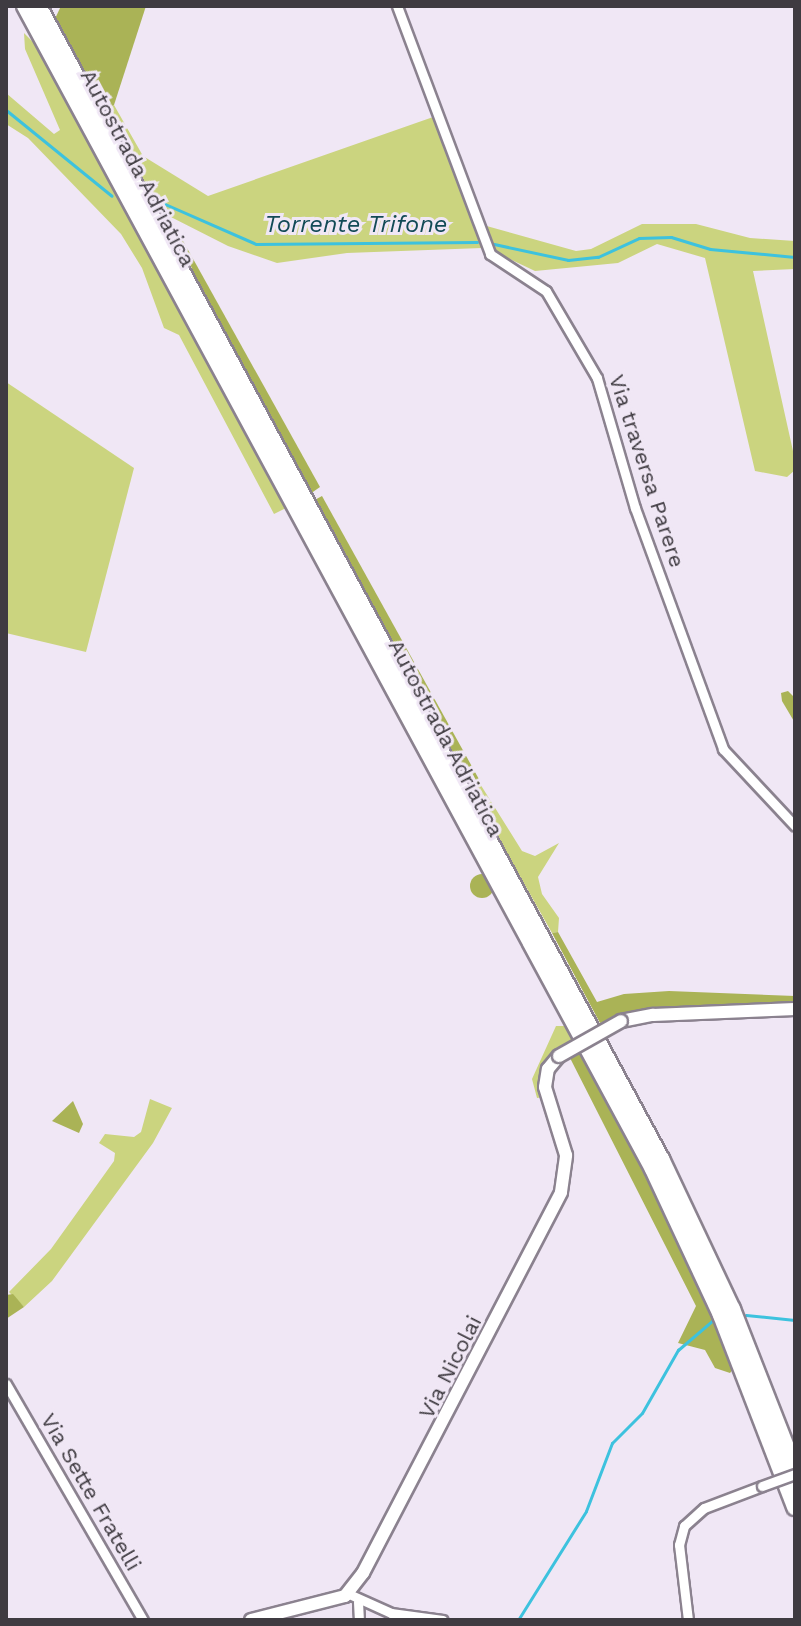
<!DOCTYPE html>
<html>
<head>
<meta charset="utf-8">
<style>
  body { margin:0 }
  #map { position:relative; width:801px; height:1626px; overflow:hidden; background:#f0e7f5; font-family:"Work Sans",sans-serif }
  div>[style] { position:absolute }
  .green>* { inset:0; background:#cbd47f }
  .forest>* { inset:0; background:#aab356; transform-origin:0 0 }
  .round { border-radius:50% }
  .stream>* { height:3px; margin:-1.5px; padding:0 1.5px; transform-origin:1.5px; border-radius:1.5px; background:#3dc2de }
  .roads { filter:drop-shadow(2px 0 #8b828f) drop-shadow(-2px 0 #8b828f) drop-shadow(0 2px #8b828f) drop-shadow(0 -2px #8b828f) }
  .street>* { height:9px; margin:-4.5px; padding:0 4.5px; transform-origin:4.5px; border-radius:4.5px; background:#fff }
  .secondary>* { height:12px; margin:-6px; padding:0 6px; transform-origin:6px; border-radius:6px; background:#fff }
  .highway>* { height:16px; margin:-8px; padding:0 8px; transform-origin:8px; border-radius:8px; background:#fff }
  .bridges { filter:drop-shadow(2px 0 #8b828f) drop-shadow(-2px 0 #8b828f) drop-shadow(0 2px #8b828f) drop-shadow(0 -2px #8b828f) }
  .street-bridge>* { height:9px; margin:-4.5px; padding:0 4.5px; transform-origin:4.5px; border-radius:4.5px; background:#fff }
  .secondary-bridge>* { height:12px; margin:-6px; padding:0 6px; transform-origin:6px; border-radius:6px; background:#fff }
  span { translate:-50% -50%; white-space:nowrap; text-align:center; line-height:1.15; -webkit-text-stroke:6px #f0e7f5; paint-order:stroke }
  .street-label { font-size:22px; color:#3f3b41 }
  .water-label { font-size:24px; color:#124a56; font-style:italic }
  .frame { position:absolute; inset:0; border:8px solid #3f3b41; pointer-events:none }
</style>
</head>
<body>
<div id="map">
  <div class="green">
    <i style="clip-path:polygon(24px 33px,35px 44px,286px 508px,274px 514px,179px 335px,164px 328px,142px 268px,121px 234px,28px 138px,6px 124px,6px 93px,54px 134px,60px 130px,25px 49px)"></i>
    <i style="clip-path:polygon(114px 105px,143px 156px,208px 196px,436px 116px,482px 248px,347px 253px,277px 263px,228px 246px,163px 213px,152px 201px,102px 113px)"></i>
    <i style="clip-path:polygon(642px 224px,696px 224px,750px 238px,795px 241px,795px 269px,753px 271px,795px 460px,795px 470px,787px 477px,755px 471px,705px 258px,657px 244px,618px 263px,535px 271px,497px 253px,483px 225px,576px 251px,591px 249px)"></i>
    <i style="clip-path:polygon(6px 382px,134px 468px,86px 652px,6px 633px)"></i>
    <i style="clip-path:polygon(477px 779px,522px 851px,535px 856px,559px 843px,538px 877px,542px 894px,559px 918px,558px 932px,552px 933px,468px 784px)"></i>
    <i style="clip-path:polygon(556px 1026px,567px 1026px,573px 1039px,553px 1055px,543px 1097px,537px 1098px,532px 1079px)"></i>
    <i style="clip-path:polygon(150px 1099px,172px 1108px,153px 1143px,52px 1281px,24px 1307px,9px 1292px,51px 1249px,114px 1161px,115px 1153px,99px 1143px,105px 1134px,134px 1137px,141px 1132px)"></i>
  </div>
  <div class="forest">
    <i style="clip-path:polygon(61px 6px,146px 6px,114px 105px,102px 113px,53px 23px)"></i>
    <i style="clip-path:polygon(167px 212px,320px 487px,310px 494px,201px 289px)"></i>
    <i style="left:322px;top:496px;width:323px;height:10px;rotate:61deg"></i>
    <i style="clip-path:polygon(788px 691px,795px 698px,795px 723px,782px 701px,781px 693px)"></i>
    <i class="round" style="left:470px;top:874px;width:24px;height:24px"></i>
    <i style="clip-path:polygon(558px 932px,597px 1002px,624px 994px,669px 991px,795px 996px,795px 1005px,635px 1011px,600px 1023px,552px 933px)"></i>
    <i style="clip-path:polygon(579px 1051px,693px 1266px,735px 1367px,730px 1373px,715px 1368px,705px 1350px,678px 1343px,696px 1306px,569px 1056px)"></i>
    <i style="clip-path:polygon(73px 1101px,83px 1124px,79px 1133px,52px 1121px)"></i>
    <i style="clip-path:polygon(13px 1294px,24px 1307px,6px 1319px,6px 1295px)"></i>
  </div>
  <div class="stream">
    <i style="left:6px;top:110px;width:136px;rotate:39.1deg"></i>
    <i style="left:149px;top:197px;width:117px;rotate:23.7deg"></i>
    <i style="left:256px;top:244px;width:221px;rotate:-0.5deg"></i>
    <i style="left:494px;top:244px;width:76px;rotate:12.2deg"></i>
    <i style="left:568px;top:260px;width:30px;rotate:-6deg"></i>
    <i style="left:598px;top:257px;width:45px;rotate:-24.9deg"></i>
    <i style="left:639px;top:238px;width:32px;rotate:-2deg"></i>
    <i style="left:671px;top:237px;width:41px;rotate:17.1deg"></i>
    <i style="left:710px;top:249px;width:85px;rotate:5.4deg"></i>
    <i style="left:746px;top:1315px;width:49px;rotate:5.8deg"></i>
    <i style="left:518px;top:1620px;width:128px;rotate:-58deg"></i>
    <i style="left:586px;top:1511px;width:73px;rotate:-69.1deg"></i>
    <i style="left:612px;top:1443px;width:42px;rotate:-45deg"></i>
    <i style="left:642px;top:1413px;width:73px;rotate:-60.3deg"></i>
    <i style="left:678px;top:1350px;width:46px;rotate:-40.6deg"></i>
  </div>
  <div class="roads">
    <div class="street">
      <i style="left:397px;top:6px;width:265px;rotate:69.4deg"></i>
      <i style="left:490px;top:254px;width:67px;rotate:33.5deg"></i>
      <i style="left:546px;top:291px;width:101px;rotate:59.6deg"></i>
      <i style="left:597px;top:378px;width:135px;rotate:73.7deg"></i>
      <i style="left:635px;top:508px;width:257px;rotate:69.9deg"></i>
      <i style="left:723px;top:749px;width:105px;rotate:46.9deg"></i>
      <i style="left:6px;top:1384px;width:273px;rotate:59.9deg"></i>
      <i style="left:349px;top:1594px;width:46px;rotate:24.3deg"></i>
      <i style="left:391px;top:1613px;width:52px;rotate:7.7deg"></i>
      <i style="left:358px;top:1602px;width:18px;rotate:87deg"></i>
      <i style="left:688px;top:1620px;width:76px;rotate:-96.8deg"></i>
      <i style="left:679px;top:1545px;width:20px;rotate:-75deg"></i>
      <i style="left:684px;top:1526px;width:27px;rotate:-42deg"></i>
      <i style="left:704px;top:1508px;width:62px;rotate:-20.8deg"></i>
    </div>
    <div class="secondary">
      <i style="left:621px;top:1021px;width:33px;rotate:-11deg"></i>
      <i style="left:653px;top:1015px;width:142px;rotate:-2.4deg"></i>
      <i style="left:251px;top:1620px;width:97px;rotate:-14.3deg"></i>
      <i style="left:345px;top:1596px;width:29px;rotate:-52deg"></i>
      <i style="left:363px;top:1573px;width:429px;rotate:-62.5deg"></i>
      <i style="left:561px;top:1192px;width:37px;rotate:-82deg"></i>
      <i style="left:566px;top:1155px;width:71px;rotate:-107.2deg"></i>
      <i style="left:545px;top:1087px;width:18px;rotate:-81deg"></i>
      <i style="left:548px;top:1069px;width:17px;rotate:-50deg"></i>
    </div>
    <div class="highway">
      <i style="left:25px;top:6px;width:1322px;rotate:61.63deg"></i>
      <i style="left:653px;top:1169px;width:161px;rotate:65deg"></i>
      <i style="left:721px;top:1315px;width:206px;rotate:68.9deg"></i>
      <i style="left:38px;top:6px;width:1311px;rotate:61.62deg"></i>
      <i style="left:661px;top:1159px;width:166px;rotate:64.7deg"></i>
      <i style="left:732px;top:1309px;width:173px;rotate:68.6deg"></i>
    </div>
  </div>
  <div class="bridges">
    <div class="street-bridge">
      <i style="left:762px;top:1486px;width:35px;rotate:-20deg"></i>
    </div>
    <div class="secondary-bridge">
      <i style="left:559px;top:1056px;width:71px;rotate:-29.4deg"></i>
    </div>
  </div>
  <div class="street-label">
    <span style="left:138px;top:168px;rotate:62deg">Autostrada Adriatica</span>
    <span style="left:647px;top:471px;rotate:72deg">Via traversa Parere</span>
    <span style="left:446px;top:738px;rotate:62deg">Autostrada Adriatica</span>
    <span style="left:450px;top:1367px;rotate:-63deg">Via Nicolai</span>
    <span style="left:91px;top:1492px;rotate:60deg">Via Sette Fratelli</span>
  </div>
  <div class="water-label">
    <span style="left:356px;top:225px">Torrente Trifone</span>
  </div>
  <div class="frame"></div>
</div>
</body>
</html>
